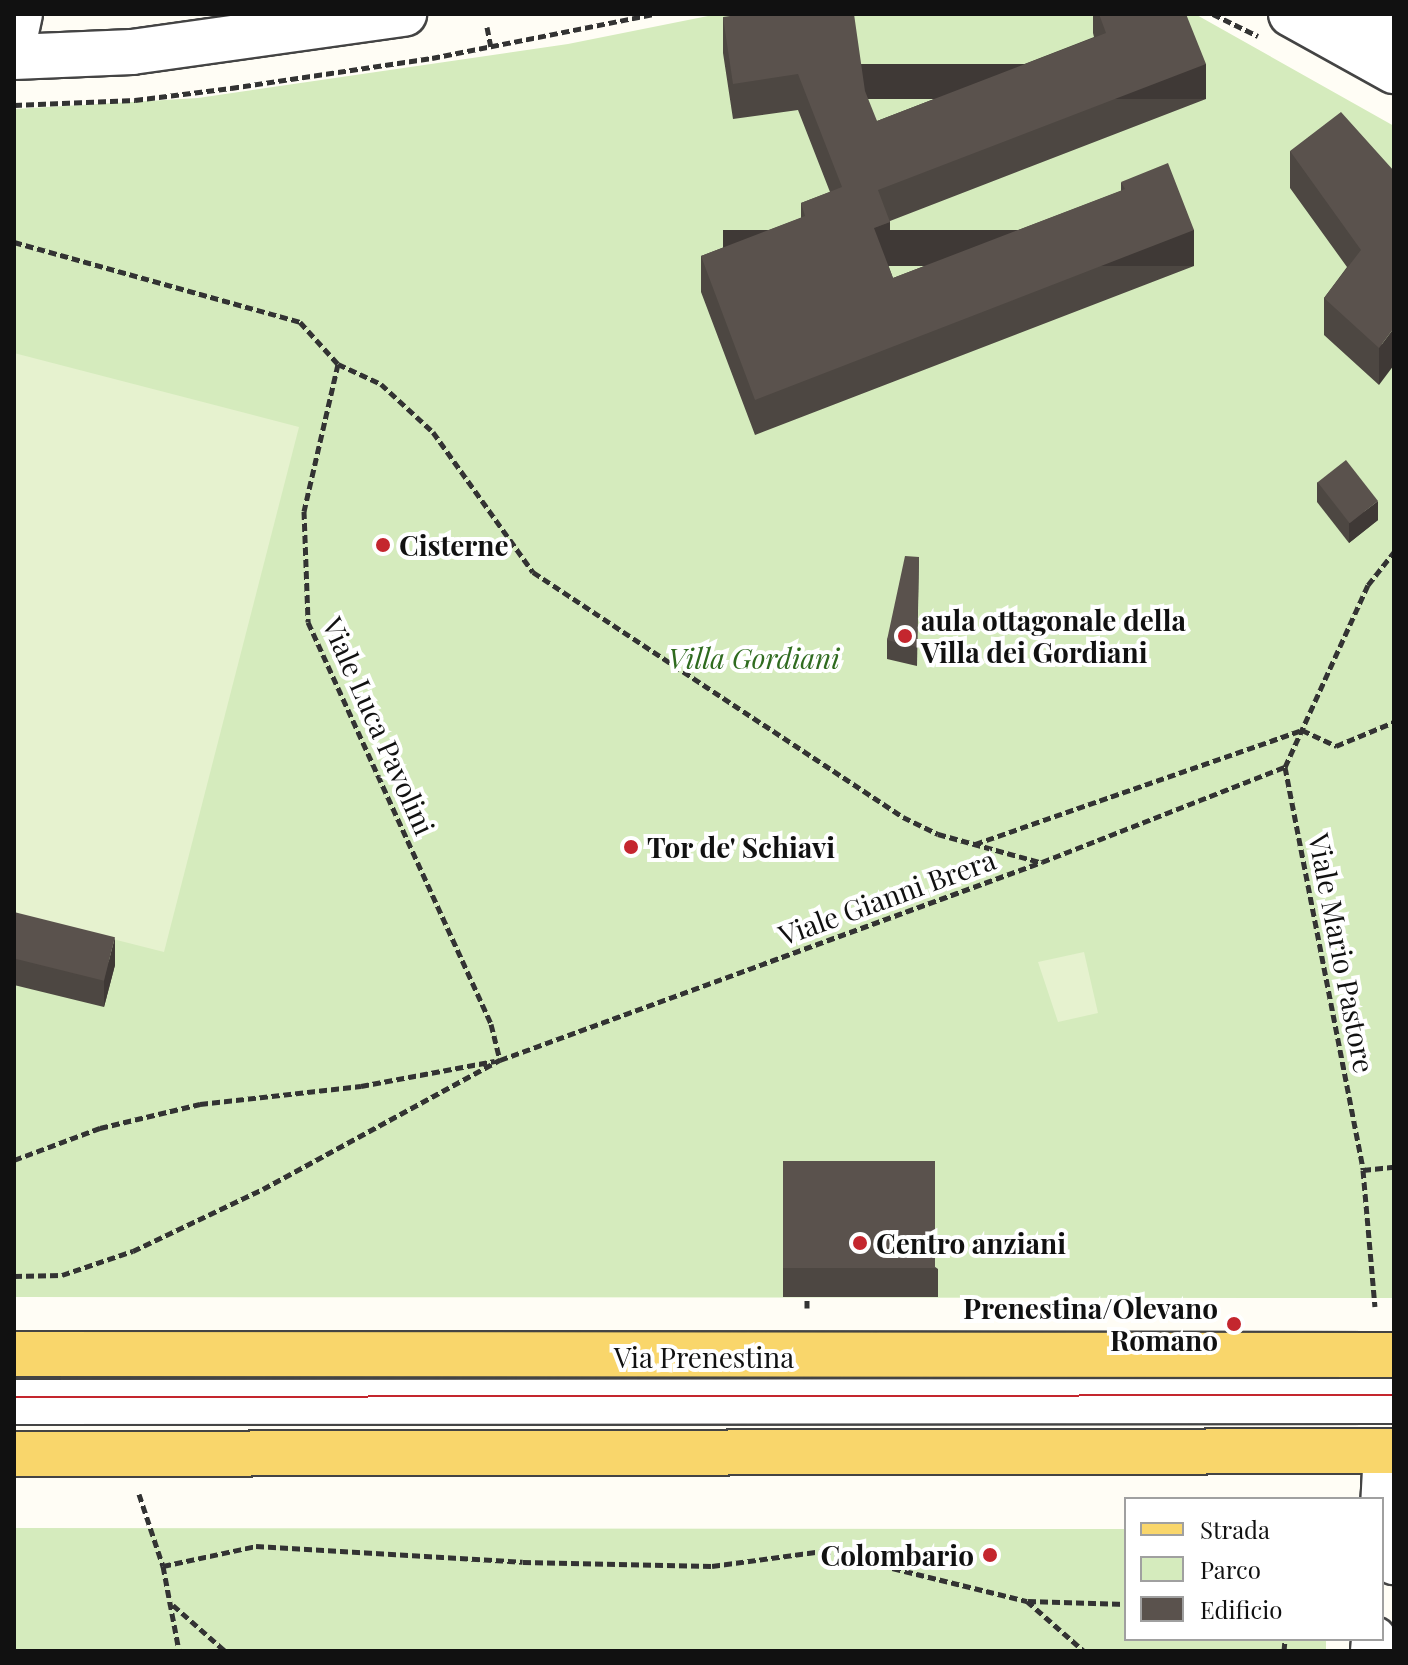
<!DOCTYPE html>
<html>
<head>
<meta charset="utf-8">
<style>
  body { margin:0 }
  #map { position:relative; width:1408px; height:1665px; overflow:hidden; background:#fffdf5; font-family:"Playfair Display",serif }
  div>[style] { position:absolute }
  .green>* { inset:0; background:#d5ebbd }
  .pitch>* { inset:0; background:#e6f2cf }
  .path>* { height:5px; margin-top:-2.5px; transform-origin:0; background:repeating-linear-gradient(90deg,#333 0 8px,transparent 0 12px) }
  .roads { filter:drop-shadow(2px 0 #444) drop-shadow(-2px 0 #444) drop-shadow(0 2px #444) drop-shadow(0 -2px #444) }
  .minor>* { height:44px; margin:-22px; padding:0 22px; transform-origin:22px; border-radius:22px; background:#fff }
  .major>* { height:44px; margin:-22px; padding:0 22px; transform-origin:22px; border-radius:22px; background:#f9d66b }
  .tram>* { height:2px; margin:-1px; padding:0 1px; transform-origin:1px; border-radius:1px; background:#c4262e }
  .wall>* { inset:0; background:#4d4742 }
  .shaded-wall>* { inset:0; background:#3f3936; transform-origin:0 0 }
  .building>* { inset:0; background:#5a524d; transform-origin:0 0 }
  .dots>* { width:22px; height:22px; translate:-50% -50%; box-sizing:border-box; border:4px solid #fff; border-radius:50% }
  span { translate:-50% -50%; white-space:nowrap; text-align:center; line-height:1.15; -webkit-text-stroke:8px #fff; paint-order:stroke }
  .poi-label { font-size:28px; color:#111; font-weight:700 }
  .left { translate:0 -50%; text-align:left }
  .right { translate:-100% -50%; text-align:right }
  .park-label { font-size:28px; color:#2f6b1f; font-style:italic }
  .street-label { font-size:28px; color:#111 }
  .frame { position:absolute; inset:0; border:16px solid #111; pointer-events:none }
  .legend { position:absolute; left:1124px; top:1497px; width:260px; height:144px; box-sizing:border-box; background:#fff; border:2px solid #a0a0a0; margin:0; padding:10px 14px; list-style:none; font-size:24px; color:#111 }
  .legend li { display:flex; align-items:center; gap:16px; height:40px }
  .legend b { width:40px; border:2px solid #a0a0a0 }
</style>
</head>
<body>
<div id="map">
  <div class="green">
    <i style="clip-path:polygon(718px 14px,1195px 14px,1394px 126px,1394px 1298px,14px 1297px,14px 109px,198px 98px,568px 44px)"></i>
    <i style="clip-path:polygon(14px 1528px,1126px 1529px,1126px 1639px,1326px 1639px,1326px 1651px,14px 1651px)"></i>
  </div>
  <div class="pitch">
    <i style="clip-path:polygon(14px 353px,299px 427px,164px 952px,14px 914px)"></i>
    <i style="clip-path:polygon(1084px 952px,1098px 1013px,1058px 1022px,1038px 962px)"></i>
  </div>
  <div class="path">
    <i style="left:1213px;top:14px;width:50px;rotate:26.1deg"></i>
    <i style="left:487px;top:27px;width:20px;rotate:79deg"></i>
    <i style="left:14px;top:105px;width:121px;rotate:-2.4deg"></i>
    <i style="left:135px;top:100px;width:97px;rotate:-7.1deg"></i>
    <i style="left:231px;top:88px;width:203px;rotate:-8.5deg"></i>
    <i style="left:432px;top:58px;width:227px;rotate:-11.2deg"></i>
    <i style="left:14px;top:242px;width:297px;rotate:15.6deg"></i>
    <i style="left:300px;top:322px;width:57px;rotate:47.9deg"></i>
    <i style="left:338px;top:364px;width:151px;rotate:103deg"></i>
    <i style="left:304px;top:511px;width:111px;rotate:87.9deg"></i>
    <i style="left:308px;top:622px;width:442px;rotate:65.5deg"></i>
    <i style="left:491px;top:1024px;width:37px;rotate:76deg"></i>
    <i style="left:338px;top:364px;width:47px;rotate:24.9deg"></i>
    <i style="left:381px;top:384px;width:71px;rotate:42.7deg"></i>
    <i style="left:433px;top:432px;width:172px;rotate:54.5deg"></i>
    <i style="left:533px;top:572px;width:444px;rotate:33.5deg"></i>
    <i style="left:903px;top:817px;width:39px;rotate:26deg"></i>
    <i style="left:938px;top:834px;width:106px;rotate:15.4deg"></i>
    <i style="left:1285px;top:767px;width:410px;rotate:79deg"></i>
    <i style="left:1363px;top:1170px;width:137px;rotate:85deg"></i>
    <i style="left:1285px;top:767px;width:200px;rotate:-65.5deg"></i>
    <i style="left:1368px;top:585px;width:42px;rotate:-51.8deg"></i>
    <i style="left:975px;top:844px;width:346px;rotate:-19.2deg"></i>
    <i style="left:1302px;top:730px;width:38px;rotate:25deg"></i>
    <i style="left:1336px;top:746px;width:63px;rotate:-22.5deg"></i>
    <i style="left:14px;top:1160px;width:92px;rotate:-20.4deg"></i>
    <i style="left:100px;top:1128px;width:103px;rotate:-13.5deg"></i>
    <i style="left:200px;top:1104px;width:162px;rotate:-6.4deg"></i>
    <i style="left:361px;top:1086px;width:136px;rotate:-10.6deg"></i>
    <i style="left:1363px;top:1170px;width:31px;rotate:-6deg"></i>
    <i style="left:14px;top:1276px;width:48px;rotate:-1.2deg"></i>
    <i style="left:62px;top:1275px;width:75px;rotate:-18.7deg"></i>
    <i style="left:133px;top:1251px;width:144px;rotate:-25.5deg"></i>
    <i style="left:263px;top:1189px;width:270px;rotate:-28.6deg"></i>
    <i style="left:500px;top:1060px;width:577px;rotate:-20.07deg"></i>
    <i style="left:1042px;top:862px;width:261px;rotate:-21.4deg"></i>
    <i style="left:807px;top:1308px;width:12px;rotate:-90deg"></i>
    <i style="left:139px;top:1494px;width:76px;rotate:71.6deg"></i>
    <i style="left:163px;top:1566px;width:86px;rotate:79.3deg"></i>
    <i style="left:163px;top:1566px;width:95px;rotate:-12.1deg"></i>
    <i style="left:256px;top:1546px;width:267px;rotate:3.4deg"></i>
    <i style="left:523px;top:1562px;width:189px;rotate:1.2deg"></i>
    <i style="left:712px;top:1566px;width:112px;rotate:-7.7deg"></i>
    <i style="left:823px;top:1551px;width:210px;rotate:13.8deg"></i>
    <i style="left:1027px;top:1601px;width:76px;rotate:41.3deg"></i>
    <i style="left:1028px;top:1601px;width:98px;rotate:1.8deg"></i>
    <i style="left:173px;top:1605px;width:69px;rotate:41.5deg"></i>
    <i style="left:1284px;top:1651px;width:12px;rotate:-85deg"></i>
  </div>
  <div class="roads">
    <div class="minor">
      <i style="left:1291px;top:14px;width:118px;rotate:29deg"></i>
      <i style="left:1350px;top:14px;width:48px;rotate:24.4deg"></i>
      <i style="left:14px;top:42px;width:29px;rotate:-78deg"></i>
      <i style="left:14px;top:57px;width:118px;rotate:-2.4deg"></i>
      <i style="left:132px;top:52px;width:275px;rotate:-8deg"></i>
      <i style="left:14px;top:1402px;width:1380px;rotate:-0.04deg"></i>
      <i style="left:1382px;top:1527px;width:76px;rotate:-87deg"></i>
      <i style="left:1382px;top:1549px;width:18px;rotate:47deg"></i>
      <i style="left:1373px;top:1651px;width:12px;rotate:-85deg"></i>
    </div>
    <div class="major">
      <i style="left:14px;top:1354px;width:1380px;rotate:0.04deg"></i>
      <i style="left:14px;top:1454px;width:1380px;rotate:-0.12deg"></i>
    </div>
  </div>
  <div class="tram">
    <i style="left:14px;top:1397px;width:1380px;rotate:-0.08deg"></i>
  </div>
  <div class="wall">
    <i style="clip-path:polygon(1093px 14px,1186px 14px,1206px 99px,890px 221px,890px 257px,886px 259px,893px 278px,1121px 191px,1121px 182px,1194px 266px,755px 435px,701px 292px,701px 256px,801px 218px,801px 203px,830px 192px,798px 110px,733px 119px,723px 53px,723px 17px,877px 121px,1094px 37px,1093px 33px)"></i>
    <i style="clip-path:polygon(1290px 151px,1394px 171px,1379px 385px,1324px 335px,1324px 298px,1347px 267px,1290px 188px)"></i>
    <i style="clip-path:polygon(1317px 482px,1378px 520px,1349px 543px,1317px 502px)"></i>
    <i style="clip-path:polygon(919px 557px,917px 666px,887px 659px,887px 640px)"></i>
    <i style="clip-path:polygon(14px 912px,115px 965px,104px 1007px,14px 985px)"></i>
    <i style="clip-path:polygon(783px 1161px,938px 1269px,938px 1297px,783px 1297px)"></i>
  </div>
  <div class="shaded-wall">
    <i style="left:1206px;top:64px;width:35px;height:351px;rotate:90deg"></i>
    <i style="clip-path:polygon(890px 222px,890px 257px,874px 264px,874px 228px)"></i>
    <i style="left:1194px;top:230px;width:36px;height:471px;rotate:90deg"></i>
    <i style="clip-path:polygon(1394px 328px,1394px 365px,1379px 385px,1379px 348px)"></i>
    <i style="clip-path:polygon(1378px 501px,1378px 520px,1349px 543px,1349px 523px)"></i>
    <i style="clip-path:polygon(115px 937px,115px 965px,104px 1007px,104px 979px)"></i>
  </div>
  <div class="building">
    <i style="clip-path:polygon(744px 14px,854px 14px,865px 91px,877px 121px,1106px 33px,1099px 14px,1186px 14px,1206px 64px,878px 190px,890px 222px,874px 228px,893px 278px,1125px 189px,1121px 182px,1168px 163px,1194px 230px,755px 400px,701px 256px,805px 216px,801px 203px,842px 187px,798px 74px,733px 84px,723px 17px)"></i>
    <i style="clip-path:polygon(1341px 112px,1394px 171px,1394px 328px,1379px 348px,1324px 298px,1361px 250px,1290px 151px)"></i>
    <i style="left:1346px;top:460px;width:52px;height:36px;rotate:52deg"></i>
    <i style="clip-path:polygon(905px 556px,919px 557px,917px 647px,887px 640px)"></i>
    <i style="left:14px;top:912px;width:104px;height:45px;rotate:14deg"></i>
    <i style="left:783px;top:1161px;width:152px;height:107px"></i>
  </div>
  <div class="dots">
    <i style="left:383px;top:545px;background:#c4262e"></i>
    <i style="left:905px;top:636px;background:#c4262e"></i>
    <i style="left:631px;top:847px;background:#c4262e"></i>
    <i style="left:860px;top:1243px;background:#c4262e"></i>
    <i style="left:1234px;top:1324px;background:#c4262e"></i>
    <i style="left:990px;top:1555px;background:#c4262e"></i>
  </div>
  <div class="poi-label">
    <span class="left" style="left:399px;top:545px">Cisterne</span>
    <span class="left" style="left:921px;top:636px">aula ottagonale della<br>Villa dei Gordiani</span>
    <span class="left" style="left:647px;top:847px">Tor de' Schiavi</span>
    <span class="left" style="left:876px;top:1243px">Centro anziani</span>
    <span class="right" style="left:1218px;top:1324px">Prenestina/Olevano<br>Romano</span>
    <span class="right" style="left:974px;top:1555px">Colombario</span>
  </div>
  <div class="park-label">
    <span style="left:754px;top:658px">Villa Gordiani</span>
  </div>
  <div class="street-label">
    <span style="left:379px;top:726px;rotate:66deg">Viale Luca Pavolini</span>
    <span style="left:887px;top:897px;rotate:-20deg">Viale Gianni Brera</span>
    <span style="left:1342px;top:953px;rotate:79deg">Viale Mario Pastore</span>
    <span style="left:704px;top:1357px">Via Prenestina</span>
  </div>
  <div class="frame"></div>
  <ul class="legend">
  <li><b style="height:10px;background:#f9d66b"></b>Strada</li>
  <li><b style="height:22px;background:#d5ebbd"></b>Parco</li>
  <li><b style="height:22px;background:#5a524d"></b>Edificio</li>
  </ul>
</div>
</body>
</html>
